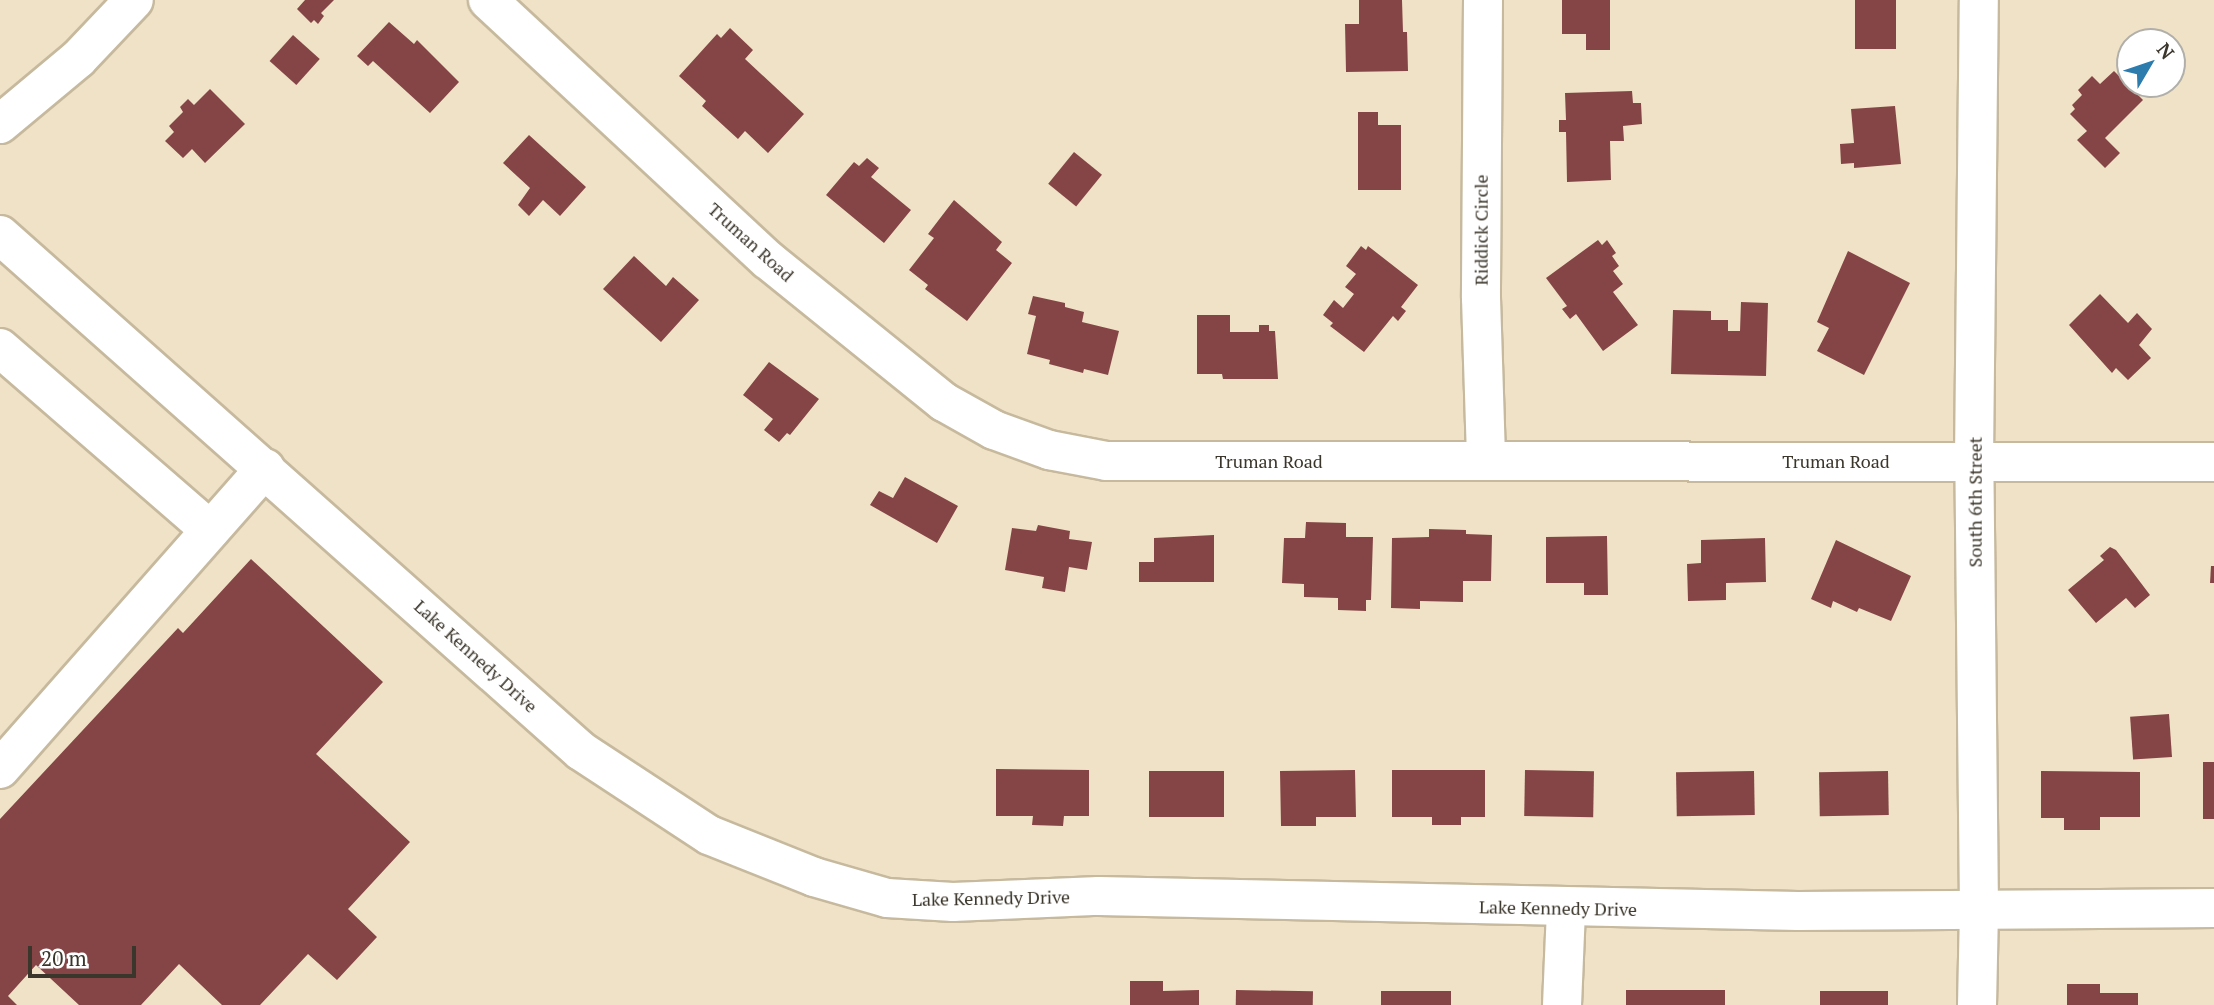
<!DOCTYPE html>
<html>
<head>
<meta charset="utf-8">
<style>
  body { margin:0 }
  #map { position:relative; width:2214px; height:1005px; overflow:hidden; background:#efe2c6; font-family:"PT Serif",serif }
  div>[style] { position:absolute }
  .building>* { inset:0; background:#854546; transform-origin:0 0 }
  .roads { filter:drop-shadow(2px 0 #c6b99e) drop-shadow(-2px 0 #c6b99e) drop-shadow(0 2px #c6b99e) drop-shadow(0 -2px #c6b99e) }
  .minor>* { height:38px; margin:-19px; padding:0 19px; transform-origin:19px; border-radius:19px; background:#fff }
  span { translate:-50% -50%; white-space:nowrap; text-align:center; line-height:1.15; -webkit-text-stroke:7px #fff; paint-order:stroke }
  .street-label { font-size:18px; color:#3b362b }
  .north { position:absolute; left:2116px; top:28px; width:70px; height:70px; box-sizing:border-box; background:#fff; border:2px solid #b1afaa; border-radius:50%; rotate:51deg; font-size:19px; font-weight:700; line-height:28px; text-align:center; color:#3b362b }
  .north::after { content:''; display:block; margin:auto; width:24px; height:32px; background:#2d7cae; clip-path:polygon(50% 0,100% 100%,50% 72%,0 100%) }
  .scale { position:absolute; left:28px; top:946px; width:108px; height:32px; box-sizing:border-box; border:4px solid #3b362b; border-top:0; padding-left:9px; font-size:21px; line-height:24px; white-space:nowrap; color:#3b362b; -webkit-text-stroke:5px #fff; paint-order:stroke }
</style>
</head>
<body>
<div id="map">
  <div class="building">
    <i style="clip-path:polygon(305px 0,334px 0,321px 13px,324px 16px,318px 24px,314px 20px,311px 23px,297px 9px)"></i>
    <i style="clip-path:polygon(1359px 0,1402px 0,1403px 32px,1407px 32px,1408px 71px,1346px 72px,1345px 24px,1359px 24px)"></i>
    <i style="clip-path:polygon(1562px 0,1610px 0,1610px 50px,1586px 50px,1586px 34px,1562px 34px)"></i>
    <i style="left:1855px;top:0;width:41px;height:49px"></i>
    <i style="clip-path:polygon(389px 22px,414px 44px,417px 40px,459px 82px,430px 113px,373px 61px,368px 66px,357px 56px)"></i>
    <i style="clip-path:polygon(730px 28px,753px 50px,745px 59px,804px 114px,768px 153px,745px 131px,738px 139px,702px 106px,706px 101px,679px 76px,717px 34px,721px 38px)"></i>
    <i style="left:293px;top:35px;width:36px;height:35px;rotate:42deg"></i>
    <i style="clip-path:polygon(2114px 71px,2143px 100px,2105px 138px,2120px 153px,2105px 168px,2077px 140px,2087px 131px,2070px 114px,2075px 109px,2072px 105px,2082px 95px,2078px 90px,2092px 76px,2100px 84px)"></i>
    <i style="clip-path:polygon(210px 89px,245px 124px,205px 163px,192px 149px,183px 158px,165px 141px,174px 132px,169px 126px,183px 112px,180px 107px,188px 99px,194px 105px)"></i>
    <i style="clip-path:polygon(1632px 91px,1633px 103px,1641px 103px,1642px 124px,1623px 126px,1624px 141px,1610px 141px,1611px 180px,1567px 182px,1566px 132px,1559px 132px,1559px 120px,1566px 120px,1565px 93px)"></i>
    <i style="clip-path:polygon(1895px 106px,1901px 164px,1854px 168px,1854px 163px,1841px 164px,1840px 144px,1854px 143px,1851px 109px)"></i>
    <i style="clip-path:polygon(1358px 112px,1378px 112px,1378px 125px,1401px 125px,1401px 190px,1358px 190px)"></i>
    <i style="clip-path:polygon(529px 135px,586px 187px,560px 216px,543px 200px,529px 216px,518px 205px,530px 188px,503px 163px)"></i>
    <i style="left:1074px;top:152px;width:36px;height:41px;rotate:39deg"></i>
    <i style="clip-path:polygon(867px 158px,879px 168px,871px 177px,911px 210px,884px 243px,826px 195px,854px 162px,859px 166px)"></i>
    <i style="clip-path:polygon(954px 200px,1002px 242px,996px 250px,1012px 263px,967px 321px,925px 289px,928px 285px,909px 270px,934px 238px,928px 234px)"></i>
    <i style="clip-path:polygon(1598px 240px,1602px 245px,1607px 240px,1616px 253px,1612px 256px,1619px 266px,1613px 271px,1623px 284px,1613px 292px,1638px 325px,1603px 351px,1576px 314px,1570px 319px,1562px 309px,1567px 306px,1546px 278px)"></i>
    <i style="clip-path:polygon(1361px 246px,1366px 250px,1368px 246px,1418px 285px,1401px 307px,1406px 311px,1398px 321px,1393px 316px,1364px 352px,1330px 326px,1333px 323px,1323px 315px,1334px 300px,1343px 308px,1354px 294px,1345px 287px,1356px 274px,1346px 266px)"></i>
    <i style="clip-path:polygon(1848px 251px,1910px 283px,1864px 375px,1817px 351px,1829px 328px,1817px 322px)"></i>
    <i style="clip-path:polygon(634px 256px,666px 286px,673px 277px,699px 300px,661px 342px,603px 289px)"></i>
    <i style="clip-path:polygon(2100px 294px,2128px 323px,2137px 313px,2152px 329px,2139px 345px,2151px 358px,2128px 380px,2116px 368px,2112px 373px,2069px 325px)"></i>
    <i style="clip-path:polygon(1033px 296px,1065px 303px,1065px 307px,1084px 312px,1082px 322px,1119px 331px,1108px 375px,1084px 369px,1083px 373px,1049px 364px,1050px 360px,1027px 354px,1036px 316px,1028px 314px)"></i>
    <i style="clip-path:polygon(1741px 302px,1768px 303px,1766px 376px,1671px 374px,1673px 310px,1711px 311px,1711px 320px,1728px 320px,1728px 331px,1740px 331px)"></i>
    <i style="clip-path:polygon(1197px 315px,1230px 315px,1230px 332px,1259px 332px,1259px 325px,1269px 325px,1269px 331px,1275px 331px,1278px 379px,1223px 379px,1222px 374px,1197px 374px)"></i>
    <i style="clip-path:polygon(769px 362px,819px 399px,790px 435px,787px 433px,779px 442px,764px 430px,773px 419px,743px 395px)"></i>
    <i style="clip-path:polygon(905px 477px,958px 506px,937px 543px,870px 505px,879px 491px,893px 498px)"></i>
    <i style="clip-path:polygon(1306px 522px,1346px 523px,1346px 537px,1373px 537px,1371px 600px,1366px 600px,1366px 611px,1338px 610px,1338px 598px,1304px 597px,1304px 584px,1282px 583px,1284px 538px,1305px 538px)"></i>
    <i style="clip-path:polygon(1038px 525px,1070px 531px,1069px 539px,1092px 542px,1087px 570px,1069px 567px,1065px 592px,1042px 588px,1044px 577px,1005px 570px,1012px 528px,1036px 531px)"></i>
    <i style="clip-path:polygon(1429px 529px,1466px 530px,1466px 534px,1492px 535px,1491px 581px,1463px 581px,1463px 602px,1420px 601px,1420px 609px,1391px 608px,1392px 538px,1429px 537px)"></i>
    <i style="clip-path:polygon(1214px 535px,1214px 582px,1139px 582px,1139px 562px,1154px 562px,1154px 538px)"></i>
    <i style="clip-path:polygon(1607px 536px,1608px 595px,1584px 595px,1584px 583px,1546px 583px,1546px 537px)"></i>
    <i style="clip-path:polygon(1765px 538px,1766px 582px,1726px 583px,1726px 600px,1688px 601px,1687px 564px,1701px 563px,1701px 540px)"></i>
    <i style="clip-path:polygon(1836px 540px,1911px 576px,1891px 621px,1859px 608px,1857px 612px,1833px 601px,1831px 608px,1811px 599px)"></i>
    <i style="clip-path:polygon(2110px 547px,2116px 550px,2150px 595px,2135px 608px,2126px 598px,2096px 623px,2068px 590px,2104px 560px,2100px 556px)"></i>
    <i style="clip-path:polygon(251px 559px,383px 682px,316px 754px,410px 842px,348px 909px,377px 937px,337px 980px,308px 954px,260px 1005px,222px 1005px,179px 964px,141px 1005px,79px 1005px,36px 965px,8px 996px,17px 1005px,0 1005px,0 819px,178px 628px,183px 633px)"></i>
    <i style="clip-path:polygon(2211px 566px,2214px 566px,2214px 583px,2210px 583px)"></i>
    <i style="left:2169px;top:714px;width:43px;height:39px;rotate:86deg"></i>
    <i style="left:2203px;top:762px;width:11px;height:57px"></i>
    <i style="clip-path:polygon(996px 769px,1089px 770px,1089px 816px,1064px 816px,1063px 826px,1032px 825px,1033px 816px,996px 816px)"></i>
    <i style="clip-path:polygon(1355px 770px,1356px 817px,1316px 817px,1316px 826px,1281px 826px,1280px 771px)"></i>
    <i style="clip-path:polygon(1392px 770px,1485px 770px,1485px 817px,1461px 817px,1461px 825px,1432px 825px,1432px 817px,1392px 817px)"></i>
    <i style="left:1525px;top:770px;width:69px;height:46px;rotate:1deg"></i>
    <i style="left:1224px;top:771px;width:46px;height:75px;rotate:90deg"></i>
    <i style="left:1754px;top:771px;width:44px;height:78px;rotate:89deg"></i>
    <i style="left:1888px;top:771px;width:44px;height:69px;rotate:89deg"></i>
    <i style="clip-path:polygon(2041px 771px,2140px 772px,2140px 817px,2100px 817px,2100px 830px,2064px 830px,2064px 818px,2041px 818px)"></i>
    <i style="clip-path:polygon(1130px 981px,1163px 981px,1163px 991px,1199px 990px,1199px 1005px,1130px 1005px)"></i>
    <i style="clip-path:polygon(2067px 984px,2100px 984px,2100px 993px,2138px 993px,2138px 1005px,2067px 1005px)"></i>
    <i style="left:1236px;top:990px;width:77px;height:15px;rotate:1deg"></i>
    <i style="left:1725px;top:990px;width:15px;height:99px;rotate:90deg"></i>
    <i style="left:1381px;top:991px;width:70px;height:14px"></i>
    <i style="left:1888px;top:991px;width:14px;height:68px;rotate:90deg"></i>
  </div>
  <div class="roads">
    <div class="minor">
      <i style="left:488px;top:0;width:382px;rotate:42.9deg"></i>
      <i style="left:768px;top:260px;width:226px;rotate:38.9deg"></i>
      <i style="left:944px;top:402px;width:57px;rotate:29.2deg"></i>
      <i style="left:994px;top:430px;width:59px;rotate:20deg"></i>
      <i style="left:1049px;top:450px;width:58px;rotate:10.9deg"></i>
      <i style="left:1106px;top:461px;width:1108px;rotate:0.05deg"></i>
      <i style="left:1483px;top:0;width:298px;rotate:90.4deg"></i>
      <i style="left:1481px;top:298px;width:163px;rotate:88.2deg"></i>
      <i style="left:0;top:124px;width:102px;rotate:-39.8deg"></i>
      <i style="left:78px;top:59px;width:81px;rotate:-46.5deg"></i>
      <i style="left:0;top:235px;width:777px;rotate:41.61deg"></i>
      <i style="left:581px;top:751px;width:153px;rotate:33.3deg"></i>
      <i style="left:709px;top:835px;width:113px;rotate:21.8deg"></i>
      <i style="left:814px;top:877px;width:76px;rotate:16deg"></i>
      <i style="left:887px;top:898px;width:66px;rotate:3.5deg"></i>
      <i style="left:953px;top:902px;width:146px;rotate:-2.4deg"></i>
      <i style="left:1099px;top:896px;width:699px;rotate:1.23deg"></i>
      <i style="left:1798px;top:911px;width:416px;rotate:-0.4deg"></i>
      <i style="left:0;top:348px;width:278px;rotate:40.9deg"></i>
      <i style="left:0;top:769px;width:401px;rotate:-48.6deg"></i>
      <i style="left:1562px;top:1005px;width:97px;rotate:-87.6deg"></i>
      <i style="left:1977px;top:1005px;width:96px;rotate:-88.8deg"></i>
      <i style="left:1979px;top:909px;width:449px;rotate:-90.6deg"></i>
      <i style="left:1974px;top:460px;width:460px;rotate:-89.4deg"></i>
    </div>
  </div>
  <div class="street-label">
    <span style="left:1481px;top:230px;rotate:-90deg">Riddick Circle</span>
    <span style="left:751px;top:242px;rotate:42deg">Truman Road</span>
    <span style="left:1269px;top:461px">Truman Road</span>
    <span style="left:1836px;top:461px">Truman Road</span>
    <span style="left:1975px;top:502px;rotate:-90deg">South 6th Street</span>
    <span style="left:476px;top:656px;rotate:42deg">Lake Kennedy Drive</span>
    <span style="left:991px;top:898px;rotate:-1deg">Lake Kennedy Drive</span>
    <span style="left:1558px;top:908px;rotate:1deg">Lake Kennedy Drive</span>
  </div>
  <div class="north">N</div>
  <div class="scale">20 m</div>
</div>
</body>
</html>
